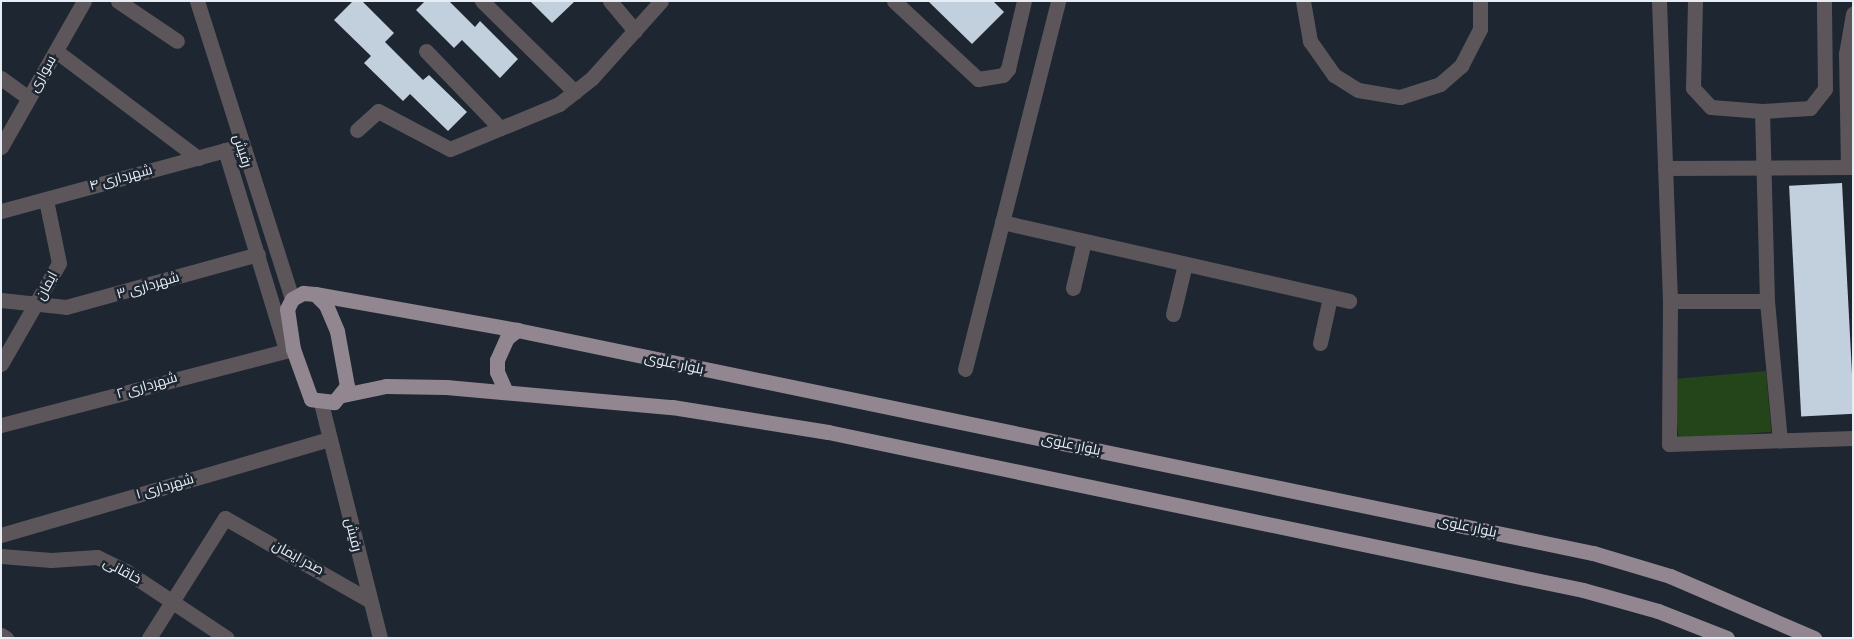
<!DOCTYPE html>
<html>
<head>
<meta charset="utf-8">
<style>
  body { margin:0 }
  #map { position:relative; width:1854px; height:639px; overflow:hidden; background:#1d2631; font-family:"Times New Roman",Cairo,serif }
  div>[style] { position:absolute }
  .green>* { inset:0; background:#24441a; transform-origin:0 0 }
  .building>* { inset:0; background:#c2cfdd; transform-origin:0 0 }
  .minor>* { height:15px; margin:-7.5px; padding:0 7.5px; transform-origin:7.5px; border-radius:7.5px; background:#5c565b }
  .major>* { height:15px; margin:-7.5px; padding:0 7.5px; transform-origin:7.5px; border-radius:7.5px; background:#928690 }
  span { translate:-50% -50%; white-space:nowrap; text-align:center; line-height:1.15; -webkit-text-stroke:5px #1d2631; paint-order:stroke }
  .street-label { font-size:14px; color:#e7edf4 }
  .frame { position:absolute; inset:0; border:2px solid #e7edf4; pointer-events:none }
</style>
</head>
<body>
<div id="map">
  <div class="green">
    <i style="left:1766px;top:371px;width:61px;height:93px;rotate:85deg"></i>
  </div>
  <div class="building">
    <i style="clip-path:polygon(353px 1px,362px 1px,394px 33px,385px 42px,423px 80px,429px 75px,467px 112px,448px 131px,410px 94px,403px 101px,364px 63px,371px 56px,334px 20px)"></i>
    <i style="clip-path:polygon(425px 1px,449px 1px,475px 27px,480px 21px,518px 59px,500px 78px,462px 40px,454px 48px,416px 10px)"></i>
    <i style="clip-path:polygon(530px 1px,575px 1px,552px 23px)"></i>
    <i style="clip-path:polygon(928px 1px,993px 1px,1004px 12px,972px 44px)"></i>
    <i style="left:1842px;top:183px;width:231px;height:53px;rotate:87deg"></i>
  </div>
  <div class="minor">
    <i style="left:118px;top:1px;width:71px;rotate:34.1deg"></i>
    <i style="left:197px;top:1px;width:313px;rotate:72.3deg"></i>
    <i style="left:482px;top:1px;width:130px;rotate:44.4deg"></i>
    <i style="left:610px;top:1px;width:39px;rotate:50deg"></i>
    <i style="left:894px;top:1px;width:115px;rotate:42.9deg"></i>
    <i style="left:978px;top:79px;width:25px;rotate:-9deg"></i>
    <i style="left:1003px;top:75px;width:8px;rotate:-50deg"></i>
    <i style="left:1008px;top:69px;width:70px;rotate:-76.8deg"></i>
    <i style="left:1303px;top:1px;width:41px;rotate:80.1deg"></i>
    <i style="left:1310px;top:41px;width:42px;rotate:54.8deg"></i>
    <i style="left:1334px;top:75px;width:28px;rotate:32deg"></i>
    <i style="left:1358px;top:90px;width:43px;rotate:9.5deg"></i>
    <i style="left:1400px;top:97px;width:42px;rotate:-18deg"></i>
    <i style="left:1440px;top:84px;width:28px;rotate:-41deg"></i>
    <i style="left:1461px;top:66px;width:42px;rotate:-62.8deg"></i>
    <i style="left:1480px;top:29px;width:28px;rotate:-90deg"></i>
    <i style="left:1659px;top:1px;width:300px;rotate:87.9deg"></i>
    <i style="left:1670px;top:301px;width:143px;rotate:90.4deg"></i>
    <i style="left:1669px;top:444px;width:184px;rotate:-1.9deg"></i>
    <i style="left:1695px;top:1px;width:87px;rotate:91.3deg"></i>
    <i style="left:1693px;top:88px;width:26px;rotate:47deg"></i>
    <i style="left:1711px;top:107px;width:51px;rotate:4.5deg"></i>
    <i style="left:1762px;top:111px;width:48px;rotate:-3.6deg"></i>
    <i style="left:1810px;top:108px;width:24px;rotate:-52deg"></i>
    <i style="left:1825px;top:89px;width:88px;rotate:-90.7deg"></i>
    <i style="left:56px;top:51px;width:178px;rotate:37deg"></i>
    <i style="left:426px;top:51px;width:107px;rotate:46.1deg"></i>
    <i style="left:1px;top:78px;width:34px;rotate:36deg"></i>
    <i style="left:1762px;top:111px;width:190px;rotate:88.5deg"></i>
    <i style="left:1767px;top:301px;width:140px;rotate:84.7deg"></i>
    <i style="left:357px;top:130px;width:28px;rotate:-42deg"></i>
    <i style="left:378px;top:111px;width:81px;rotate:27.8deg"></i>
    <i style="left:450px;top:149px;width:118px;rotate:-22.4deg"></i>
    <i style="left:559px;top:104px;width:42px;rotate:-38.2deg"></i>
    <i style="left:592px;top:78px;width:103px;rotate:-48.1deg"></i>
    <i style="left:1px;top:147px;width:168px;rotate:-60.4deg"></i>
    <i style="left:225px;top:150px;width:209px;rotate:73deg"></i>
    <i style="left:1848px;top:167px;width:113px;rotate:-91deg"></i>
    <i style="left:1846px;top:54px;width:41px;rotate:-80.1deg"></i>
    <i style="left:1665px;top:168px;width:188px;rotate:-0.3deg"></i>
    <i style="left:1px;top:211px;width:249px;rotate:-15.2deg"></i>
    <i style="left:1002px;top:222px;width:356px;rotate:12.8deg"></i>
    <i style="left:1073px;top:288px;width:48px;rotate:-76.8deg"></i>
    <i style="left:1px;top:300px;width:65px;rotate:6.1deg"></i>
    <i style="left:66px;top:307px;width:199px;rotate:-15.4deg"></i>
    <i style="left:1670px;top:301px;width:97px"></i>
    <i style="left:1173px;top:314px;width:51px;rotate:-76.5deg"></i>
    <i style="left:1320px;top:343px;width:47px;rotate:-77.7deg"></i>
    <i style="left:1px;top:364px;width:116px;rotate:-60.1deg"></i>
    <i style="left:59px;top:263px;width:64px;rotate:-101.7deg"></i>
    <i style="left:965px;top:369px;width:380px;rotate:-75.8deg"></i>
    <i style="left:321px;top:403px;width:242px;rotate:75.9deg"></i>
    <i style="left:1px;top:425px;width:302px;rotate:-14.6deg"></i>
    <i style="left:1px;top:535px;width:342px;rotate:-16.3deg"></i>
    <i style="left:1px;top:556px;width:50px;rotate:4.6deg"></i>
    <i style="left:51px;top:560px;width:46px;rotate:-3.7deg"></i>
    <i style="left:97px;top:557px;width:32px;rotate:26deg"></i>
    <i style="left:126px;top:571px;width:121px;rotate:33.6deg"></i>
    <i style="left:1px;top:635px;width:6px;rotate:31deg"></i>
    <i style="left:149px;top:638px;width:142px;rotate:-57.7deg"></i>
    <i style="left:225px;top:518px;width:166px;rotate:29.7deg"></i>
  </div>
  <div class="major">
    <i style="left:303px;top:293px;width:12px;rotate:5deg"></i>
    <i style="left:315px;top:294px;width:16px;rotate:45deg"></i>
    <i style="left:326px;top:305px;width:28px;rotate:67deg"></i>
    <i style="left:337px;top:331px;width:56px;rotate:79.7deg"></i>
    <i style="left:347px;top:386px;width:21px;rotate:129deg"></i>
    <i style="left:334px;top:402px;width:23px;rotate:-173deg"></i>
    <i style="left:311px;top:399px;width:53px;rotate:-109.8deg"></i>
    <i style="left:293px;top:349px;width:40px;rotate:-98.5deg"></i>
    <i style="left:287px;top:309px;width:11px;rotate:-63deg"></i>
    <i style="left:292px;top:299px;width:13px;rotate:-29deg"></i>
    <i style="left:315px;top:294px;width:205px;rotate:10.1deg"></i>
    <i style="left:517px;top:330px;width:1099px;rotate:11.71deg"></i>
    <i style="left:1593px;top:553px;width:80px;rotate:16.6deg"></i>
    <i style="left:1670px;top:576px;width:157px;rotate:23.3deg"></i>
    <i style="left:506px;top:392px;width:22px;rotate:-114deg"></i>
    <i style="left:497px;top:372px;width:12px;rotate:-90deg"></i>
    <i style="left:497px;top:360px;width:24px;rotate:-66deg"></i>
    <i style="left:507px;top:338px;width:13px;rotate:-39deg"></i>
    <i style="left:343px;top:395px;width:44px;rotate:-11.8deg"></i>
    <i style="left:386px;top:386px;width:60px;rotate:1deg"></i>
    <i style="left:446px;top:387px;width:227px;rotate:5.1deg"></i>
    <i style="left:672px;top:407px;width:158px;rotate:9.1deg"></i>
    <i style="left:828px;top:432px;width:771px;rotate:11.82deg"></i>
    <i style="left:1583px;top:590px;width:78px;rotate:15.6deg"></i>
    <i style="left:1658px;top:611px;width:74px;rotate:21.4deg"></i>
  </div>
  <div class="street-label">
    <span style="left:43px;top:74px;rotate:-60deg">سواری</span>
    <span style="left:242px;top:151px;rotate:72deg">رفیش</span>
    <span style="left:121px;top:178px;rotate:-15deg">شهرداری ۴</span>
    <span style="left:47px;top:286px;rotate:-62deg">ایمان</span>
    <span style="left:148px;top:286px;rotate:-16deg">شهرداری ۳</span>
    <span style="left:674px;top:364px;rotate:12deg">بلوار علوی</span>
    <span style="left:147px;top:386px;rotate:-16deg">شهرداری ۲</span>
    <span style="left:1071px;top:445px;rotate:12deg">بلوار علوی</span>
    <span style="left:165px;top:487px;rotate:-16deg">شهرداری ۱</span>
    <span style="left:1467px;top:527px;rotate:12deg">بلوار علوی</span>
    <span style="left:353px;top:535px;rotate:76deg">رفیش</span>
    <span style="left:298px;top:558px;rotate:29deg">صدر ایمان</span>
    <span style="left:122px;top:571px;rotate:28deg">خاقانی</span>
  </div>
  <div class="frame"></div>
</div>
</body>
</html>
